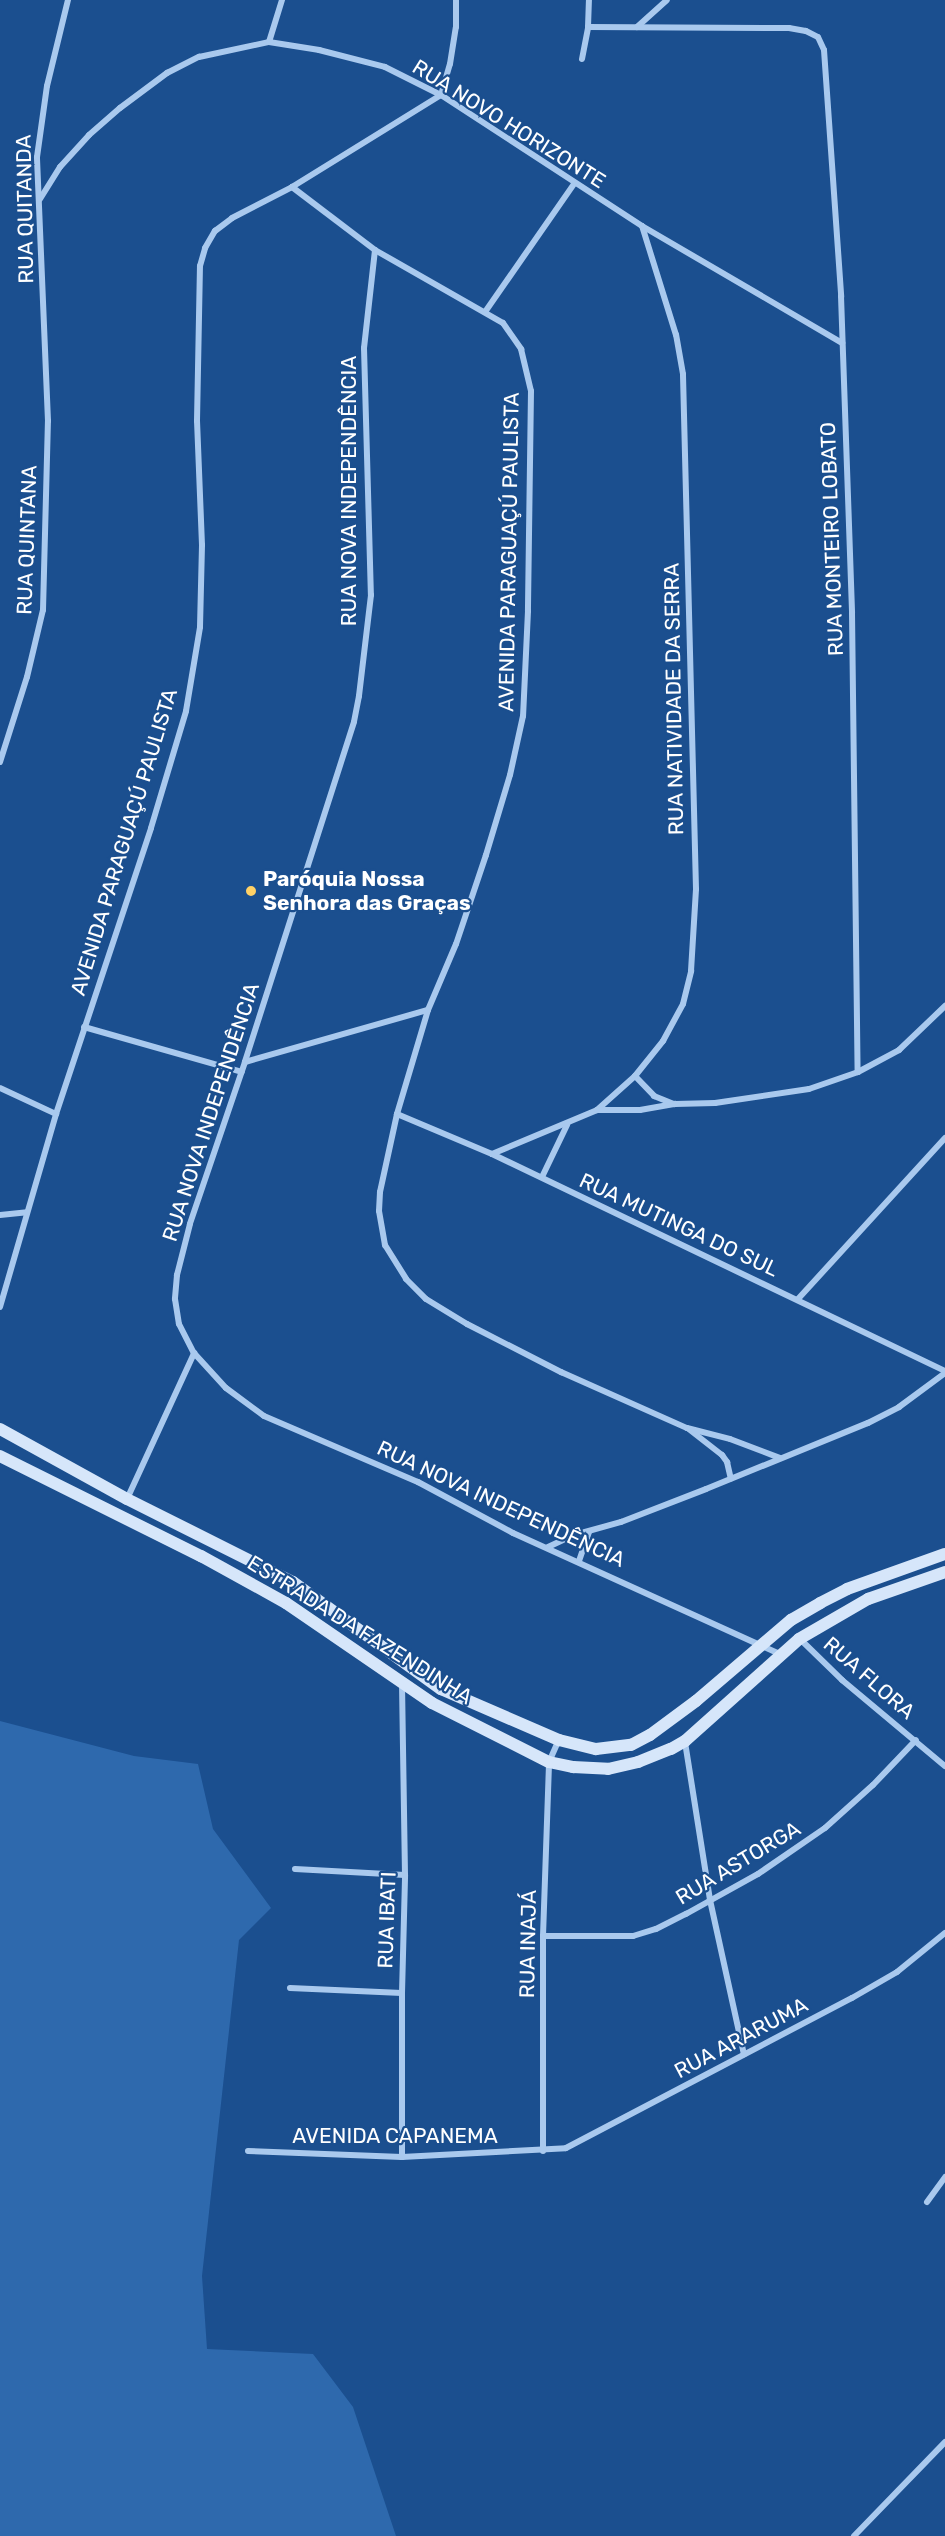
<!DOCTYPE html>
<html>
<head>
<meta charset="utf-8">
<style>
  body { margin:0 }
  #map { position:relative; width:945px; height:2536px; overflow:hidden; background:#1b4f8f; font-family:Rubik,sans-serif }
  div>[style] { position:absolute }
  .green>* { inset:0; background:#2e69ad }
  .street>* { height:6px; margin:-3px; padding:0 3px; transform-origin:3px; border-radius:3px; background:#a9c9ee }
  .secondary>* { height:12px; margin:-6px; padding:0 6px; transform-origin:6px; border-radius:6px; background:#d6e6fa }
  .dots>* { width:16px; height:16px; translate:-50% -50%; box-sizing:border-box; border:3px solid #1b4f8f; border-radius:50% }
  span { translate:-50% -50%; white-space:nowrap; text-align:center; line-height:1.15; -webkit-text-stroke:4.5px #1b4f8f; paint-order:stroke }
  .street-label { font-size:21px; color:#fff }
  .poi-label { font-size:21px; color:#fff; font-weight:700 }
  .left { translate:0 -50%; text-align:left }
</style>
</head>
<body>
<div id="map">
  <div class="green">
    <i style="clip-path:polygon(0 1721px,134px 1756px,198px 1764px,213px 1829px,271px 1908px,239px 1940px,202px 2276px,207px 2349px,313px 2354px,353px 2407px,396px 2536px,0 2536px)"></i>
  </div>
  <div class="street">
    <i style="left:588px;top:27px;width:201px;rotate:0.3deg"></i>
    <i style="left:789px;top:28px;width:17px;rotate:10deg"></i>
    <i style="left:806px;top:31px;width:13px;rotate:27deg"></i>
    <i style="left:818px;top:37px;width:14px;rotate:65deg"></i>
    <i style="left:824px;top:50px;width:247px;rotate:86deg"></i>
    <i style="left:841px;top:296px;width:317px;rotate:88deg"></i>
    <i style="left:852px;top:613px;width:459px;rotate:89.3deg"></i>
    <i style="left:637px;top:27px;width:40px;rotate:-42deg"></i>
    <i style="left:269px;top:42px;width:44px;rotate:-72.8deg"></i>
    <i style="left:582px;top:59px;width:33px;rotate:-79deg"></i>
    <i style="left:588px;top:27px;width:27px;rotate:-88deg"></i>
    <i style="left:441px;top:95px;width:32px;rotate:-74deg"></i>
    <i style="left:450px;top:64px;width:37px;rotate:-81deg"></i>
    <i style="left:456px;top:27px;width:27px;rotate:-90deg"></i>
    <i style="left:292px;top:187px;width:104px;rotate:37.2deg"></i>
    <i style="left:375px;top:250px;width:147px;rotate:29.7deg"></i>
    <i style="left:503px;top:323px;width:32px;rotate:55deg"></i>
    <i style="left:521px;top:349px;width:43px;rotate:76.6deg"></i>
    <i style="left:531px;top:391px;width:220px;rotate:90.8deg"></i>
    <i style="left:528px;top:611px;width:105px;rotate:92.7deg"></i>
    <i style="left:523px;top:716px;width:60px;rotate:102.4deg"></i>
    <i style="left:510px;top:775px;width:84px;rotate:106.7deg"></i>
    <i style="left:486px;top:855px;width:94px;rotate:108.6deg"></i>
    <i style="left:456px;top:944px;width:72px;rotate:113deg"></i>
    <i style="left:428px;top:1010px;width:109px;rotate:106.6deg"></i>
    <i style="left:397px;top:1114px;width:80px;rotate:102.3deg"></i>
    <i style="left:380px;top:1192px;width:19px;rotate:93deg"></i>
    <i style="left:379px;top:1211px;width:35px;rotate:80deg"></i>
    <i style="left:385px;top:1245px;width:40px;rotate:58deg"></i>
    <i style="left:406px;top:1279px;width:28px;rotate:45deg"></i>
    <i style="left:426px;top:1299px;width:48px;rotate:31.4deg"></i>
    <i style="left:467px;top:1324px;width:106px;rotate:27.1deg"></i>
    <i style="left:561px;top:1372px;width:138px;rotate:24deg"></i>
    <i style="left:687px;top:1428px;width:44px;rotate:14.3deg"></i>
    <i style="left:730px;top:1439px;width:53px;rotate:20.8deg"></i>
    <i style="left:40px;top:199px;width:38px;rotate:-58deg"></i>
    <i style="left:60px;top:167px;width:43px;rotate:-47.8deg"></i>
    <i style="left:89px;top:135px;width:41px;rotate:-41.1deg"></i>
    <i style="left:120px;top:108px;width:59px;rotate:-36.7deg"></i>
    <i style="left:167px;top:73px;width:36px;rotate:-27deg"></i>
    <i style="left:199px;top:57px;width:72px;rotate:-12.1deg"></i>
    <i style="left:269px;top:42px;width:51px;rotate:9.1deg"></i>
    <i style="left:319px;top:50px;width:68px;rotate:14.4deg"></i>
    <i style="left:385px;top:67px;width:63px;rotate:26.6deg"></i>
    <i style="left:441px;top:95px;width:240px;rotate:33.1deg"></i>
    <i style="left:642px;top:226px;width:232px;rotate:30.3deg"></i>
    <i style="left:375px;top:250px;width:99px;rotate:96.4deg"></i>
    <i style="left:364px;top:348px;width:247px;rotate:88.4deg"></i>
    <i style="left:371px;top:595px;width:102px;rotate:96.8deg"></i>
    <i style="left:359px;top:696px;width:26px;rotate:101deg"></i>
    <i style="left:354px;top:722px;width:357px;rotate:107.8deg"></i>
    <i style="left:245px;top:1062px;width:171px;rotate:108.8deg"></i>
    <i style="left:190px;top:1224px;width:53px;rotate:104.3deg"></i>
    <i style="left:177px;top:1275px;width:24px;rotate:95deg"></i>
    <i style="left:175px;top:1299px;width:25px;rotate:81deg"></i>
    <i style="left:179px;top:1324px;width:33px;rotate:63deg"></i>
    <i style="left:194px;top:1353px;width:47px;rotate:47.6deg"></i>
    <i style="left:226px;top:1388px;width:47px;rotate:36.4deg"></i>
    <i style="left:264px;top:1416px;width:168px;rotate:23.2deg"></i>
    <i style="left:418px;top:1482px;width:108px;rotate:28.2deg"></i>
    <i style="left:513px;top:1533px;width:293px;rotate:24.4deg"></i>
    <i style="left:485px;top:312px;width:156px;rotate:-55.2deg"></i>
    <i style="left:0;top:762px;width:89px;rotate:-72.4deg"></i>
    <i style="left:27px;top:677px;width:69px;rotate:-76.6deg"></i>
    <i style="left:43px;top:610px;width:189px;rotate:-88.5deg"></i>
    <i style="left:48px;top:421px;width:264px;rotate:-92.4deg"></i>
    <i style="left:37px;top:157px;width:72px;rotate:-82deg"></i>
    <i style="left:47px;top:86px;width:89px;rotate:-76.3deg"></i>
    <i style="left:84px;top:1027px;width:164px;rotate:15.9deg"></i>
    <i style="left:245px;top:1062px;width:190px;rotate:-15.9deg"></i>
    <i style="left:635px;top:1076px;width:28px;rotate:46deg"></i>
    <i style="left:654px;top:1096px;width:22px;rotate:22deg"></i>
    <i style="left:0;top:1088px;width:62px;rotate:24.9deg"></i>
    <i style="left:597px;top:1110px;width:43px"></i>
    <i style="left:640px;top:1110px;width:36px;rotate:-10deg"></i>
    <i style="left:675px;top:1104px;width:40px;rotate:-1.4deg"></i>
    <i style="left:715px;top:1103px;width:95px;rotate:-8.5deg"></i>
    <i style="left:809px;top:1089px;width:52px;rotate:-19.1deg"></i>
    <i style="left:858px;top:1072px;width:47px;rotate:-28.2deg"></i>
    <i style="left:899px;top:1050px;width:64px;rotate:-43.7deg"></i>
    <i style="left:397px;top:1114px;width:103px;rotate:22.8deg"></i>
    <i style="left:492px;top:1154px;width:502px;rotate:25.6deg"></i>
    <i style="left:492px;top:1154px;width:114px;rotate:-22.7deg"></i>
    <i style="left:597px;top:1110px;width:51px;rotate:-41.8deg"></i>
    <i style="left:635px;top:1076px;width:45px;rotate:-51.3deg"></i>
    <i style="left:663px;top:1041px;width:42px;rotate:-61.6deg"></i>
    <i style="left:683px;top:1004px;width:34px;rotate:-76deg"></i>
    <i style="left:691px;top:971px;width:82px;rotate:-86.5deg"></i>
    <i style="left:696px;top:889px;width:515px;rotate:-91.45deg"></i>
    <i style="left:683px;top:374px;width:40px;rotate:-100deg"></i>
    <i style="left:676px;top:335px;width:114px;rotate:-107.3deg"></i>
    <i style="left:542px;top:1177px;width:58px;rotate:-64.3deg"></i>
    <i style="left:0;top:1215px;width:27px;rotate:-6deg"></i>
    <i style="left:798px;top:1299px;width:218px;rotate:-47.6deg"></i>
    <i style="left:0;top:1307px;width:201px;rotate:-73.8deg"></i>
    <i style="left:56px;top:1114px;width:301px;rotate:-71.6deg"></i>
    <i style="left:151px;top:828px;width:122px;rotate:-73.3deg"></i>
    <i style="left:186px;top:711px;width:85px;rotate:-80.5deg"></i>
    <i style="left:200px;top:627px;width:82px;rotate:-88.6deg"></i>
    <i style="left:202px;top:545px;width:124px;rotate:-92.3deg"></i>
    <i style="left:197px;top:421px;width:155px;rotate:-88.9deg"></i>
    <i style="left:200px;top:266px;width:19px;rotate:-74deg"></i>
    <i style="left:205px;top:248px;width:20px;rotate:-60deg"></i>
    <i style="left:215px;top:231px;width:21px;rotate:-37deg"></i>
    <i style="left:232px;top:218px;width:68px;rotate:-27.3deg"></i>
    <i style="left:292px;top:187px;width:175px;rotate:-31.7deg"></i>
    <i style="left:690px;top:1430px;width:41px;rotate:38deg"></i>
    <i style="left:722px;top:1455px;width:9px;rotate:54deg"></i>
    <i style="left:727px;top:1462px;width:17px;rotate:77deg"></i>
    <i style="left:127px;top:1499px;width:161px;rotate:-65.3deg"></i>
    <i style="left:548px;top:1547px;width:29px;rotate:-25deg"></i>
    <i style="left:574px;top:1535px;width:49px;rotate:-15.5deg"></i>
    <i style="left:621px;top:1522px;width:91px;rotate:-21.2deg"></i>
    <i style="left:706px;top:1489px;width:175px;rotate:-22.2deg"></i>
    <i style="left:868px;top:1423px;width:35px;rotate:-27deg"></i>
    <i style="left:899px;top:1407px;width:57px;rotate:-36.5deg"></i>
    <i style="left:579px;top:1561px;width:31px;rotate:-71deg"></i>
    <i style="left:800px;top:1639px;width:59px;rotate:44.3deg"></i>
    <i style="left:842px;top:1680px;width:134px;rotate:39.9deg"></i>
    <i style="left:685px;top:1742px;width:160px;rotate:81deg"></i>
    <i style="left:710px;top:1900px;width:158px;rotate:77.6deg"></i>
    <i style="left:295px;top:1869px;width:110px;rotate:3.1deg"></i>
    <i style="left:543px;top:1936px;width:90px"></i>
    <i style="left:633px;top:1936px;width:24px;rotate:-17deg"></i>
    <i style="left:656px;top:1929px;width:34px;rotate:-27deg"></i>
    <i style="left:686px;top:1914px;width:82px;rotate:-29.1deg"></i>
    <i style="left:758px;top:1874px;width:81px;rotate:-34.5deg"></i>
    <i style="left:825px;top:1828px;width:64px;rotate:-41.9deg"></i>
    <i style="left:873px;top:1785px;width:62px;rotate:-46.3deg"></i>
    <i style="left:290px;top:1988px;width:112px;rotate:2.6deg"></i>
    <i style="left:248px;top:2151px;width:154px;rotate:2.2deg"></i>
    <i style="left:402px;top:2157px;width:164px;rotate:-3.1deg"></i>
    <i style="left:566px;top:2148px;width:323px;rotate:-27.7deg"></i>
    <i style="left:852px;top:1998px;width:52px;rotate:-30deg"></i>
    <i style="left:897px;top:1972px;width:62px;rotate:-39.1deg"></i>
    <i style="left:543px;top:2151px;width:215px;rotate:-90deg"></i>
    <i style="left:543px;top:1936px;width:174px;rotate:-88deg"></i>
    <i style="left:549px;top:1762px;width:24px;rotate:-66deg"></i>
    <i style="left:402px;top:2157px;width:164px;rotate:-90deg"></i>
    <i style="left:402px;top:1993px;width:118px;rotate:-88.5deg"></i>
    <i style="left:405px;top:1875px;width:191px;rotate:-90.9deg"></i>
    <i style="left:927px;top:2202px;width:31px;rotate:-54deg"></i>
    <i style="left:854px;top:2536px;width:131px;rotate:-45.9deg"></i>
  </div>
  <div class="secondary">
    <i style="left:0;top:1429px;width:145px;rotate:28.9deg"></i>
    <i style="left:127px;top:1499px;width:186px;rotate:26.6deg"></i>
    <i style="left:293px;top:1582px;width:183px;rotate:35.9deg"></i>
    <i style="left:441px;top:1689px;width:129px;rotate:23.4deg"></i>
    <i style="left:559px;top:1740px;width:38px;rotate:14deg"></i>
    <i style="left:596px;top:1749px;width:35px;rotate:-7deg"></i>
    <i style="left:631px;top:1745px;width:21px;rotate:-28deg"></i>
    <i style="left:650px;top:1735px;width:57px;rotate:-36.5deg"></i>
    <i style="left:696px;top:1701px;width:125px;rotate:-40.5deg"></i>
    <i style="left:791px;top:1620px;width:34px;rotate:-30deg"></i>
    <i style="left:820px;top:1603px;width:30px;rotate:-27deg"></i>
    <i style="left:847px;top:1589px;width:104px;rotate:-19.7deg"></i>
    <i style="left:0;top:1456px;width:225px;rotate:26.5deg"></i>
    <i style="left:201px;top:1556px;width:97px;rotate:28.9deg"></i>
    <i style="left:286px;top:1603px;width:177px;rotate:34.4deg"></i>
    <i style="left:432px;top:1703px;width:131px;rotate:26.8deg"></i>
    <i style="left:549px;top:1762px;width:25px;rotate:12deg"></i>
    <i style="left:573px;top:1767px;width:35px;rotate:3deg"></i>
    <i style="left:608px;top:1769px;width:31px;rotate:-13deg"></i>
    <i style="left:638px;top:1762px;width:35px;rotate:-22deg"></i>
    <i style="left:671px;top:1749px;width:16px;rotate:-30deg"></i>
    <i style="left:685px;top:1741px;width:153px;rotate:-41.8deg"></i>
    <i style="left:799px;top:1639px;width:80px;rotate:-30.1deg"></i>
    <i style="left:868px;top:1599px;width:82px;rotate:-19.3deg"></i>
  </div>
  <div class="dots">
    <i style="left:251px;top:891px;background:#ffd166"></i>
  </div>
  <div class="street-label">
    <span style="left:509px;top:124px;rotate:32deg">RUA NOVO HORIZONTE</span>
    <span style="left:25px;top:209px;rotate:-91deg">RUA QUITANDA</span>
    <span style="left:349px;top:491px;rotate:-90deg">RUA NOVA INDEPENDÊNCIA</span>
    <span style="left:832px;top:539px;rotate:-92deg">RUA MONTEIRO LOBATO</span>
    <span style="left:27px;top:540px;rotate:-88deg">RUA QUINTANA</span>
    <span style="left:509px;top:552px;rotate:-89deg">AVENIDA PARAGUAÇÚ PAULISTA</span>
    <span style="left:674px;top:699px;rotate:-91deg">RUA NATIVIDADE DA SERRA</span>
    <span style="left:124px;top:842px;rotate:-73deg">AVENIDA PARAGUAÇÚ PAULISTA</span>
    <span style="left:211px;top:1112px;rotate:-72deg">RUA NOVA INDEPENDÊNCIA</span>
    <span style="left:679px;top:1225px;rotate:25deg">RUA MUTINGA DO SUL</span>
    <span style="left:501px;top:1504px;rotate:25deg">RUA NOVA INDEPENDÊNCIA</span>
    <span style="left:360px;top:1630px;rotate:32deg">ESTRADA DA FAZENDINHA</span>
    <span style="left:869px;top:1678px;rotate:41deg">RUA FLORA</span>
    <span style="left:738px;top:1863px;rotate:-31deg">RUA ASTORGA</span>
    <span style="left:387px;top:1920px;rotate:-88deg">RUA IBATI</span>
    <span style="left:528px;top:1944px;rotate:-89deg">RUA INAJÁ</span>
    <span style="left:741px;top:2038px;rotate:-28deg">RUA ARARUMA</span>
    <span style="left:395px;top:2136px">AVENIDA CAPANEMA</span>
  </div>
  <div class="poi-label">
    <span class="left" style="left:263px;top:891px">Paróquia Nossa<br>Senhora das Graças</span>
  </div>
</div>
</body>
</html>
